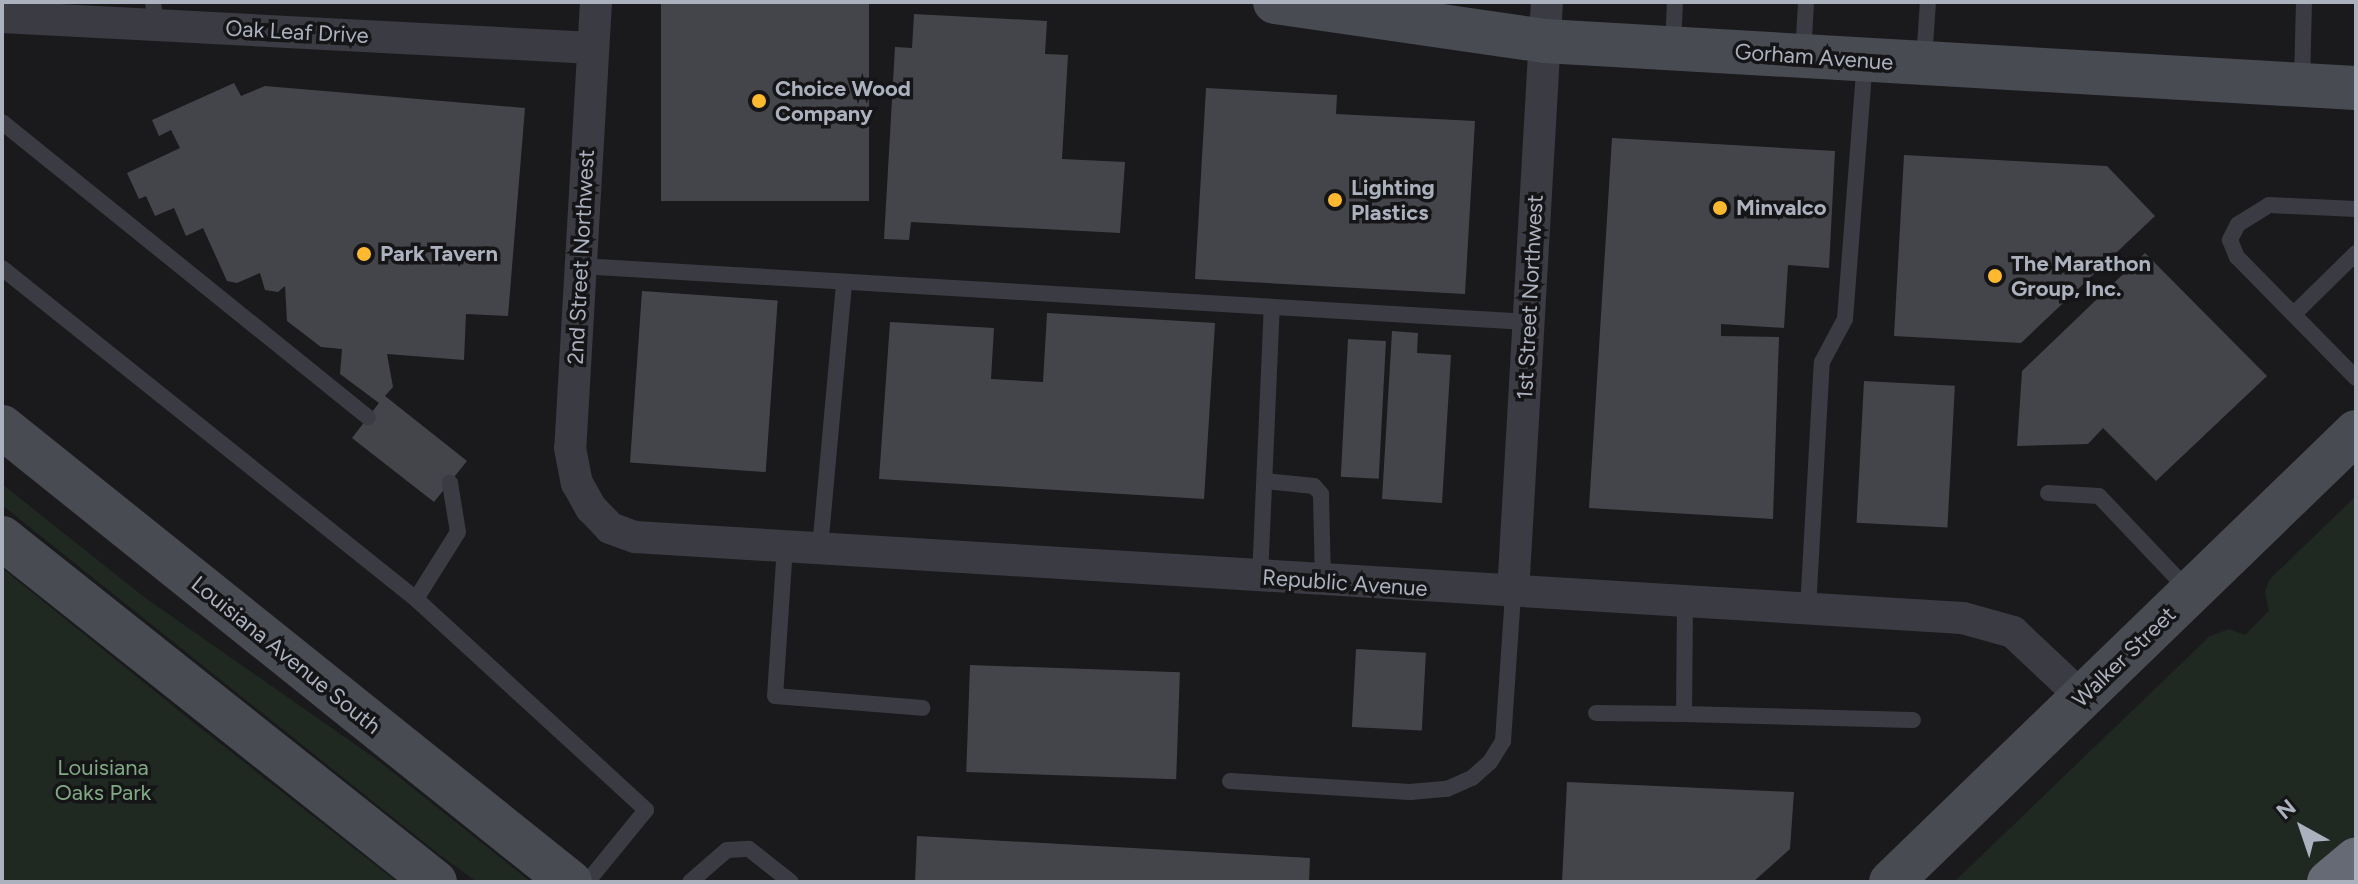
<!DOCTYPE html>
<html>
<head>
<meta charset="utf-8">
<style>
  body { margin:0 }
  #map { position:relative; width:2358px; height:884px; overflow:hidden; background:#1a1a1d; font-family:Figtree,sans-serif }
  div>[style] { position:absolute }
  .green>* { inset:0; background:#1f2921 }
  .building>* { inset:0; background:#44454a; transform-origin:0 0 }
  .lane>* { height:16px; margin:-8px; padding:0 8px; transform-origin:8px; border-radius:8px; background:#3b3c43 }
  .street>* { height:32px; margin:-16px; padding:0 16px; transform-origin:16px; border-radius:16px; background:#3b3c43 }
  .secondary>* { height:44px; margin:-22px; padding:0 22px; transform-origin:22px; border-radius:22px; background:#494b53 }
  .highway>* { height:44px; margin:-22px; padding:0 22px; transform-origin:22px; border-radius:22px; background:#666a74 }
  .dots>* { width:22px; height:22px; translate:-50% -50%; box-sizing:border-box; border:4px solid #151518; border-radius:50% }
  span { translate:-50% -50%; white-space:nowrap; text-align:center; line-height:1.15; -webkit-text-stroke:7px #151518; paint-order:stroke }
  .street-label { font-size:22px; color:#acb1be }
  .poi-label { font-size:22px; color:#acb1be; font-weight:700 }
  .left { translate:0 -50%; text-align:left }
  .park-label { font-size:22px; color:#81aa84 }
  .frame { position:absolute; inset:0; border:4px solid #acb1be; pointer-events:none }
  .north { position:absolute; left:2262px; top:788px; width:80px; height:80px; -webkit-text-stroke:6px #151518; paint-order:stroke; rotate:320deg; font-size:22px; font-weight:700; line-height:32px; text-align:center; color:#acb1be }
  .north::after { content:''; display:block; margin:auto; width:28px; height:36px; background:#acb1be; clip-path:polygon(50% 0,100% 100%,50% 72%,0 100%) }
</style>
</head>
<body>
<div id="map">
  <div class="green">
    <i style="clip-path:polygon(2px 484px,144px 597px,376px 759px,531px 882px,477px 882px,440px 855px,2px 505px)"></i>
    <i style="clip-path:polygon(2356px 496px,2356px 837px,2306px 882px,1954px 882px,2210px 636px,2229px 629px,2245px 635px,2269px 611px,2265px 592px,2269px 580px)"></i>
    <i style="clip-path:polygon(2px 568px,189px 719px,397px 882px,2px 882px)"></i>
  </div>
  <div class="building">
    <i style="left:661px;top:2px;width:208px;height:199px"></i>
    <i style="clip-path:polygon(914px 14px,1047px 21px,1045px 54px,1068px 55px,1062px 159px,1125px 162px,1120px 233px,911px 222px,909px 240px,884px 239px,895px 47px,912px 48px)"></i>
    <i style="clip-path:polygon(234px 83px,241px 96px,265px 86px,525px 108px,508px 316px,466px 314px,464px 360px,387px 354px,393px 387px,385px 396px,467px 461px,434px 502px,352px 438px,379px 403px,340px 374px,342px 349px,321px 347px,287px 321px,285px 286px,278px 292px,265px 290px,260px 273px,237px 283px,227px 281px,203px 228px,186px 236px,174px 208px,155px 216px,146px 196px,139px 199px,127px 173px,180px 148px,171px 130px,159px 136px,152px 120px)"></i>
    <i style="clip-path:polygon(1206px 88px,1337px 95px,1336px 114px,1475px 121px,1465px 294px,1195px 279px)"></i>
    <i style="clip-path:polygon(1612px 138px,1835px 151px,1829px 268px,1788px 265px,1784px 328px,1721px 324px,1721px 336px,1779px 337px,1773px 519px,1589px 508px)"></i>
    <i style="clip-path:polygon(1904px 155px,2107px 166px,2155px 216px,2021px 343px,1894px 336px)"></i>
    <i style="clip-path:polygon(2145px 253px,2267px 376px,2156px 481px,2103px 428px,2088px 444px,2017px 446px,2022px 371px)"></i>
    <i style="left:642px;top:291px;width:136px;height:172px;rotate:4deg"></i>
    <i style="clip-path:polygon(1047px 313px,1215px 323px,1204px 499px,879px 479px,890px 322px,994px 328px,991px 379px,1043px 382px)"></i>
    <i style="clip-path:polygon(1392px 331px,1418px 333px,1417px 353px,1451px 355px,1442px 503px,1382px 499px)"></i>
    <i style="left:1348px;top:339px;width:38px;height:138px;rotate:3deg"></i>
    <i style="left:1864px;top:381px;width:91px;height:142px;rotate:3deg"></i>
    <i style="left:1356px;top:649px;width:70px;height:78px;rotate:3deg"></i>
    <i style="left:970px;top:665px;width:210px;height:107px;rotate:2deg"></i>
    <i style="clip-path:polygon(1567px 782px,1794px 792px,1790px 849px,1753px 882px,1562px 882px)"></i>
    <i style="clip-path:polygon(917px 836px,1310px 858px,1309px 882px,915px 882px)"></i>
  </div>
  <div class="lane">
    <i style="left:153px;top:2px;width:22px;rotate:82deg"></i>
    <i style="left:1673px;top:47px;width:45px;rotate:-87.5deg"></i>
    <i style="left:1803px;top:56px;width:54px;rotate:-86.8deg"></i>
    <i style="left:1924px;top:59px;width:57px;rotate:-86deg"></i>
    <i style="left:2302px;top:83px;width:81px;rotate:-88.6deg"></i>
    <i style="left:2px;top:122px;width:470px;rotate:38.9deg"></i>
    <i style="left:2356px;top:209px;width:87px;rotate:-177.4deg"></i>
    <i style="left:2269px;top:205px;width:36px;rotate:148deg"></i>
    <i style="left:2238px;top:224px;width:18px;rotate:117deg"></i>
    <i style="left:2230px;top:240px;width:18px;rotate:68deg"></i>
    <i style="left:2237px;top:257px;width:170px;rotate:45.5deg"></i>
    <i style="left:580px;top:266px;width:951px;rotate:3.38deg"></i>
    <i style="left:2px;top:268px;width:530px;rotate:38.64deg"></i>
    <i style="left:416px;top:599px;width:312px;rotate:42.5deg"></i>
    <i style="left:646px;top:810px;width:93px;rotate:129.3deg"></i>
    <i style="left:2294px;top:314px;width:87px;rotate:-44.5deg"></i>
    <i style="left:1265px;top:481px;width:49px;rotate:5.8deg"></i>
    <i style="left:1314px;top:486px;width:11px;rotate:49deg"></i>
    <i style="left:1321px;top:494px;width:87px;rotate:88.7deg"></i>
    <i style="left:2048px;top:493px;width:51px;rotate:3.4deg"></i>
    <i style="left:2099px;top:496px;width:131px;rotate:46.5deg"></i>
    <i style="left:785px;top:546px;width:150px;rotate:93.8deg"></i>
    <i style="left:775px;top:696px;width:148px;rotate:4.6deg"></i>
    <i style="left:820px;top:548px;width:266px;rotate:-84.8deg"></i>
    <i style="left:1260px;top:577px;width:270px;rotate:-87.5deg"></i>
    <i style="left:416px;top:599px;width:79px;rotate:-57.9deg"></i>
    <i style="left:458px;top:532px;width:50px;rotate:-99.3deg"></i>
    <i style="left:1685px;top:603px;width:111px;rotate:90.5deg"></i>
    <i style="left:1684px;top:714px;width:229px;rotate:1.5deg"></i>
    <i style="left:1808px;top:609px;width:247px;rotate:-86.8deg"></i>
    <i style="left:1822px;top:362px;width:49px;rotate:-61.9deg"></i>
    <i style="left:1845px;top:319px;width:259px;rotate:-85.6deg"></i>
    <i style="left:1596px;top:713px;width:88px;rotate:0.7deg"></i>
    <i style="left:1230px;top:781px;width:180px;rotate:3.5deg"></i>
    <i style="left:1410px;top:792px;width:37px;rotate:-5deg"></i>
    <i style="left:1447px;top:789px;width:27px;rotate:-24deg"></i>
    <i style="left:1472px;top:778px;width:24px;rotate:-42deg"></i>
    <i style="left:1490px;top:762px;width:25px;rotate:-58deg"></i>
    <i style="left:1503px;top:741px;width:148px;rotate:-86.1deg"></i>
    <i style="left:690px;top:882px;width:49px;rotate:-40.9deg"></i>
    <i style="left:727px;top:850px;width:22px;rotate:-3deg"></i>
    <i style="left:749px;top:849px;width:53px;rotate:38.2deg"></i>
  </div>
  <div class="street">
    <i style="left:596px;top:2px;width:447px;rotate:93.3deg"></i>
    <i style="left:570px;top:448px;width:36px;rotate:79deg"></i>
    <i style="left:577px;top:483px;width:29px;rotate:61deg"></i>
    <i style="left:591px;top:508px;width:28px;rotate:46deg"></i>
    <i style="left:610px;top:528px;width:27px;rotate:20deg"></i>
    <i style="left:635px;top:537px;width:1330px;rotate:3.49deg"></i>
    <i style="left:1963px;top:618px;width:52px;rotate:15.6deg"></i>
    <i style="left:2013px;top:632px;width:95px;rotate:43.3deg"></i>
    <i style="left:2px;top:17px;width:592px;rotate:3deg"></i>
    <i style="left:1513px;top:593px;width:592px;rotate:-86.71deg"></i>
  </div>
  <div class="secondary">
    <i style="left:1275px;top:2px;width:273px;rotate:8.2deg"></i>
    <i style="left:1545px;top:41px;width:812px;rotate:3.32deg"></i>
    <i style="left:2px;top:427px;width:728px;rotate:38.7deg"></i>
    <i style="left:2px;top:538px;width:553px;rotate:38.47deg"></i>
    <i style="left:1891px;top:882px;width:647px;rotate:-44.06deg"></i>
  </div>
  <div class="highway">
    <i style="left:2329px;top:882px;width:35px;rotate:-40deg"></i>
  </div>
  <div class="dots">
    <i style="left:759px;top:101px;background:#ffb930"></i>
    <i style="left:1335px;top:200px;background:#ffb930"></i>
    <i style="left:1720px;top:208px;background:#ffb930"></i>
    <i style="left:364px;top:254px;background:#ffb930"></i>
    <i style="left:1995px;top:276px;background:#ffb930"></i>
  </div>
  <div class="street-label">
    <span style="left:297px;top:32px;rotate:3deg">Oak Leaf Drive</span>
    <span style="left:1814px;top:57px;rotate:4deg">Gorham Avenue</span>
    <span style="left:581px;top:257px;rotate:-87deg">2nd Street Northwest</span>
    <span style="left:1530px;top:297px;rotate:-87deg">1st Street Northwest</span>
    <span style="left:1345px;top:583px;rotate:4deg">Republic Avenue</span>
    <span style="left:286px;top:655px;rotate:39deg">Louisiana Avenue South</span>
    <span style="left:2124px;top:657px;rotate:-44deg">Walker Street</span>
  </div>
  <div class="poi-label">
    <span class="left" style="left:775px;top:101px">Choice Wood<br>Company</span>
    <span class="left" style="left:1351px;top:200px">Lighting<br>Plastics</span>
    <span class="left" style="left:1736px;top:208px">Minvalco</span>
    <span class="left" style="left:380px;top:254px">Park Tavern</span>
    <span class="left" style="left:2011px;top:276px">The Marathon<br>Group, Inc.</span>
  </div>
  <div class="park-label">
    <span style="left:103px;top:780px">Louisiana<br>Oaks Park</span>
  </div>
  <div class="frame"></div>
  <div class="north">N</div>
</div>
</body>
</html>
